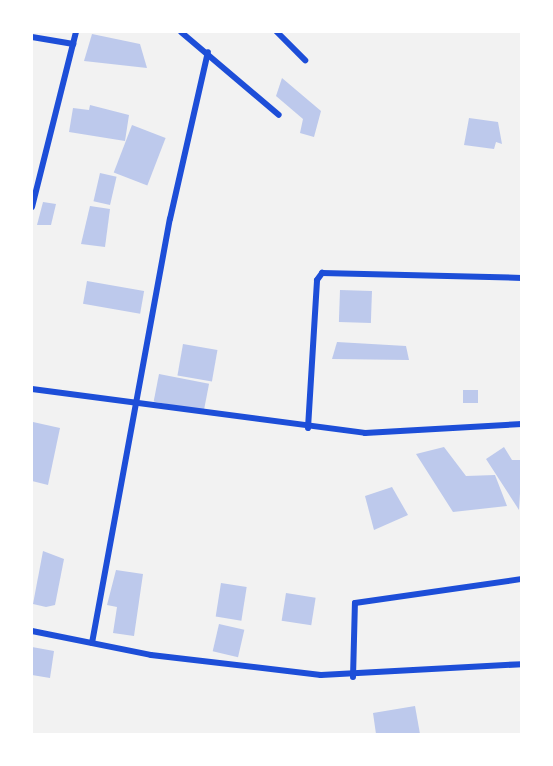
<!DOCTYPE html>
<html>
<head>
<meta charset="utf-8">
<style>
  body { margin:0 }
  #map { position:relative; width:553px; height:766px; overflow:hidden; background:#f2f2f2; font-family:Jost,sans-serif }
  div>[style] { position:absolute }
  .building>* { inset:0; background:#bdc9ec; transform-origin:0 0 }
  .minor>* { height:6px; margin:-3px; padding:0 3px; transform-origin:3px; border-radius:3px; background:#1d4ed8 }
  span { translate:-50% -50%; white-space:nowrap; text-align:center; line-height:1.15; -webkit-text-stroke:5px #fff; paint-order:stroke }
  .frame { position:absolute; inset:0; border:33px solid #fff; pointer-events:none }
</style>
</head>
<body>
<div id="map">
  <div class="building">
    <i style="clip-path:polygon(92px 34px,140px 44px,147px 68px,84px 61px)"></i>
    <i style="clip-path:polygon(282px 78px,321px 111px,314px 137px,300px 133px,303px 119px,276px 96px)"></i>
    <i style="clip-path:polygon(90px 105px,129px 115px,125px 141px,69px 132px,73px 108px,89px 110px)"></i>
    <i style="clip-path:polygon(469px 118px,498px 122px,502px 144px,496px 142px,494px 149px,464px 145px)"></i>
    <i style="left:132px;top:125px;width:36px;height:51px;rotate:21deg"></i>
    <i style="left:100px;top:173px;width:17px;height:29px;rotate:13deg"></i>
    <i style="clip-path:polygon(43px 202px,56px 204px,51px 225px,37px 225px)"></i>
    <i style="clip-path:polygon(90px 206px,110px 209px,105px 247px,81px 244px)"></i>
    <i style="left:87px;top:281px;width:58px;height:23px;rotate:10deg"></i>
    <i style="left:340px;top:290px;width:32px;height:32px;rotate:2deg"></i>
    <i style="clip-path:polygon(337px 342px,406px 346px,409px 360px,332px 359px)"></i>
    <i style="left:183px;top:344px;width:35px;height:32px;rotate:10deg"></i>
    <i style="left:159px;top:374px;width:51px;height:28px;rotate:11deg"></i>
    <i style="left:463px;top:390px;width:15px;height:13px"></i>
    <i style="clip-path:polygon(33px 422px,60px 428px,48px 485px,32px 481px)"></i>
    <i style="clip-path:polygon(444px 447px,466px 476px,495px 475px,507px 506px,453px 512px,416px 454px)"></i>
    <i style="clip-path:polygon(504px 447px,512px 460px,522px 460px,519px 510px,486px 459px)"></i>
    <i style="clip-path:polygon(392px 487px,408px 515px,374px 530px,365px 496px)"></i>
    <i style="clip-path:polygon(43px 551px,64px 559px,55px 605px,46px 607px,33px 604px)"></i>
    <i style="clip-path:polygon(116px 570px,143px 574px,134px 636px,113px 633px,117px 607px,107px 605px)"></i>
    <i style="left:221px;top:583px;width:26px;height:34px;rotate:9deg"></i>
    <i style="left:286px;top:593px;width:30px;height:28px;rotate:9deg"></i>
    <i style="left:219px;top:624px;width:26px;height:28px;rotate:13deg"></i>
    <i style="clip-path:polygon(32px 647px,54px 651px,50px 678px,32px 675px)"></i>
    <i style="clip-path:polygon(415px 706px,420px 734px,376px 734px,373px 713px)"></i>
  </div>
  <div class="minor">
    <i style="left:181px;top:32px;width:128px;rotate:40.3deg"></i>
    <i style="left:277px;top:32px;width:40px;rotate:45deg"></i>
    <i style="left:32px;top:37px;width:42px;rotate:9.7deg"></i>
    <i style="left:32px;top:207px;width:180px;rotate:-75.9deg"></i>
    <i style="left:32px;top:389px;width:336px;rotate:7.5deg"></i>
    <i style="left:365px;top:433px;width:157px;rotate:-3.3deg"></i>
    <i style="left:308px;top:428px;width:148px;rotate:-86.5deg"></i>
    <i style="left:317px;top:280px;width:9px;rotate:-54deg"></i>
    <i style="left:322px;top:273px;width:200px;rotate:1.4deg"></i>
    <i style="left:32px;top:631px;width:121px;rotate:11.4deg"></i>
    <i style="left:151px;top:655px;width:171px;rotate:6.7deg"></i>
    <i style="left:321px;top:675px;width:201px;rotate:-3.1deg"></i>
    <i style="left:92px;top:643px;width:431px;rotate:-79.6deg"></i>
    <i style="left:170px;top:219px;width:171px;rotate:-77.2deg"></i>
    <i style="left:353px;top:677px;width:74px;rotate:-88.5deg"></i>
    <i style="left:355px;top:603px;width:169px;rotate:-8.2deg"></i>
  </div>
  <div class="frame"></div>
</div>
</body>
</html>
